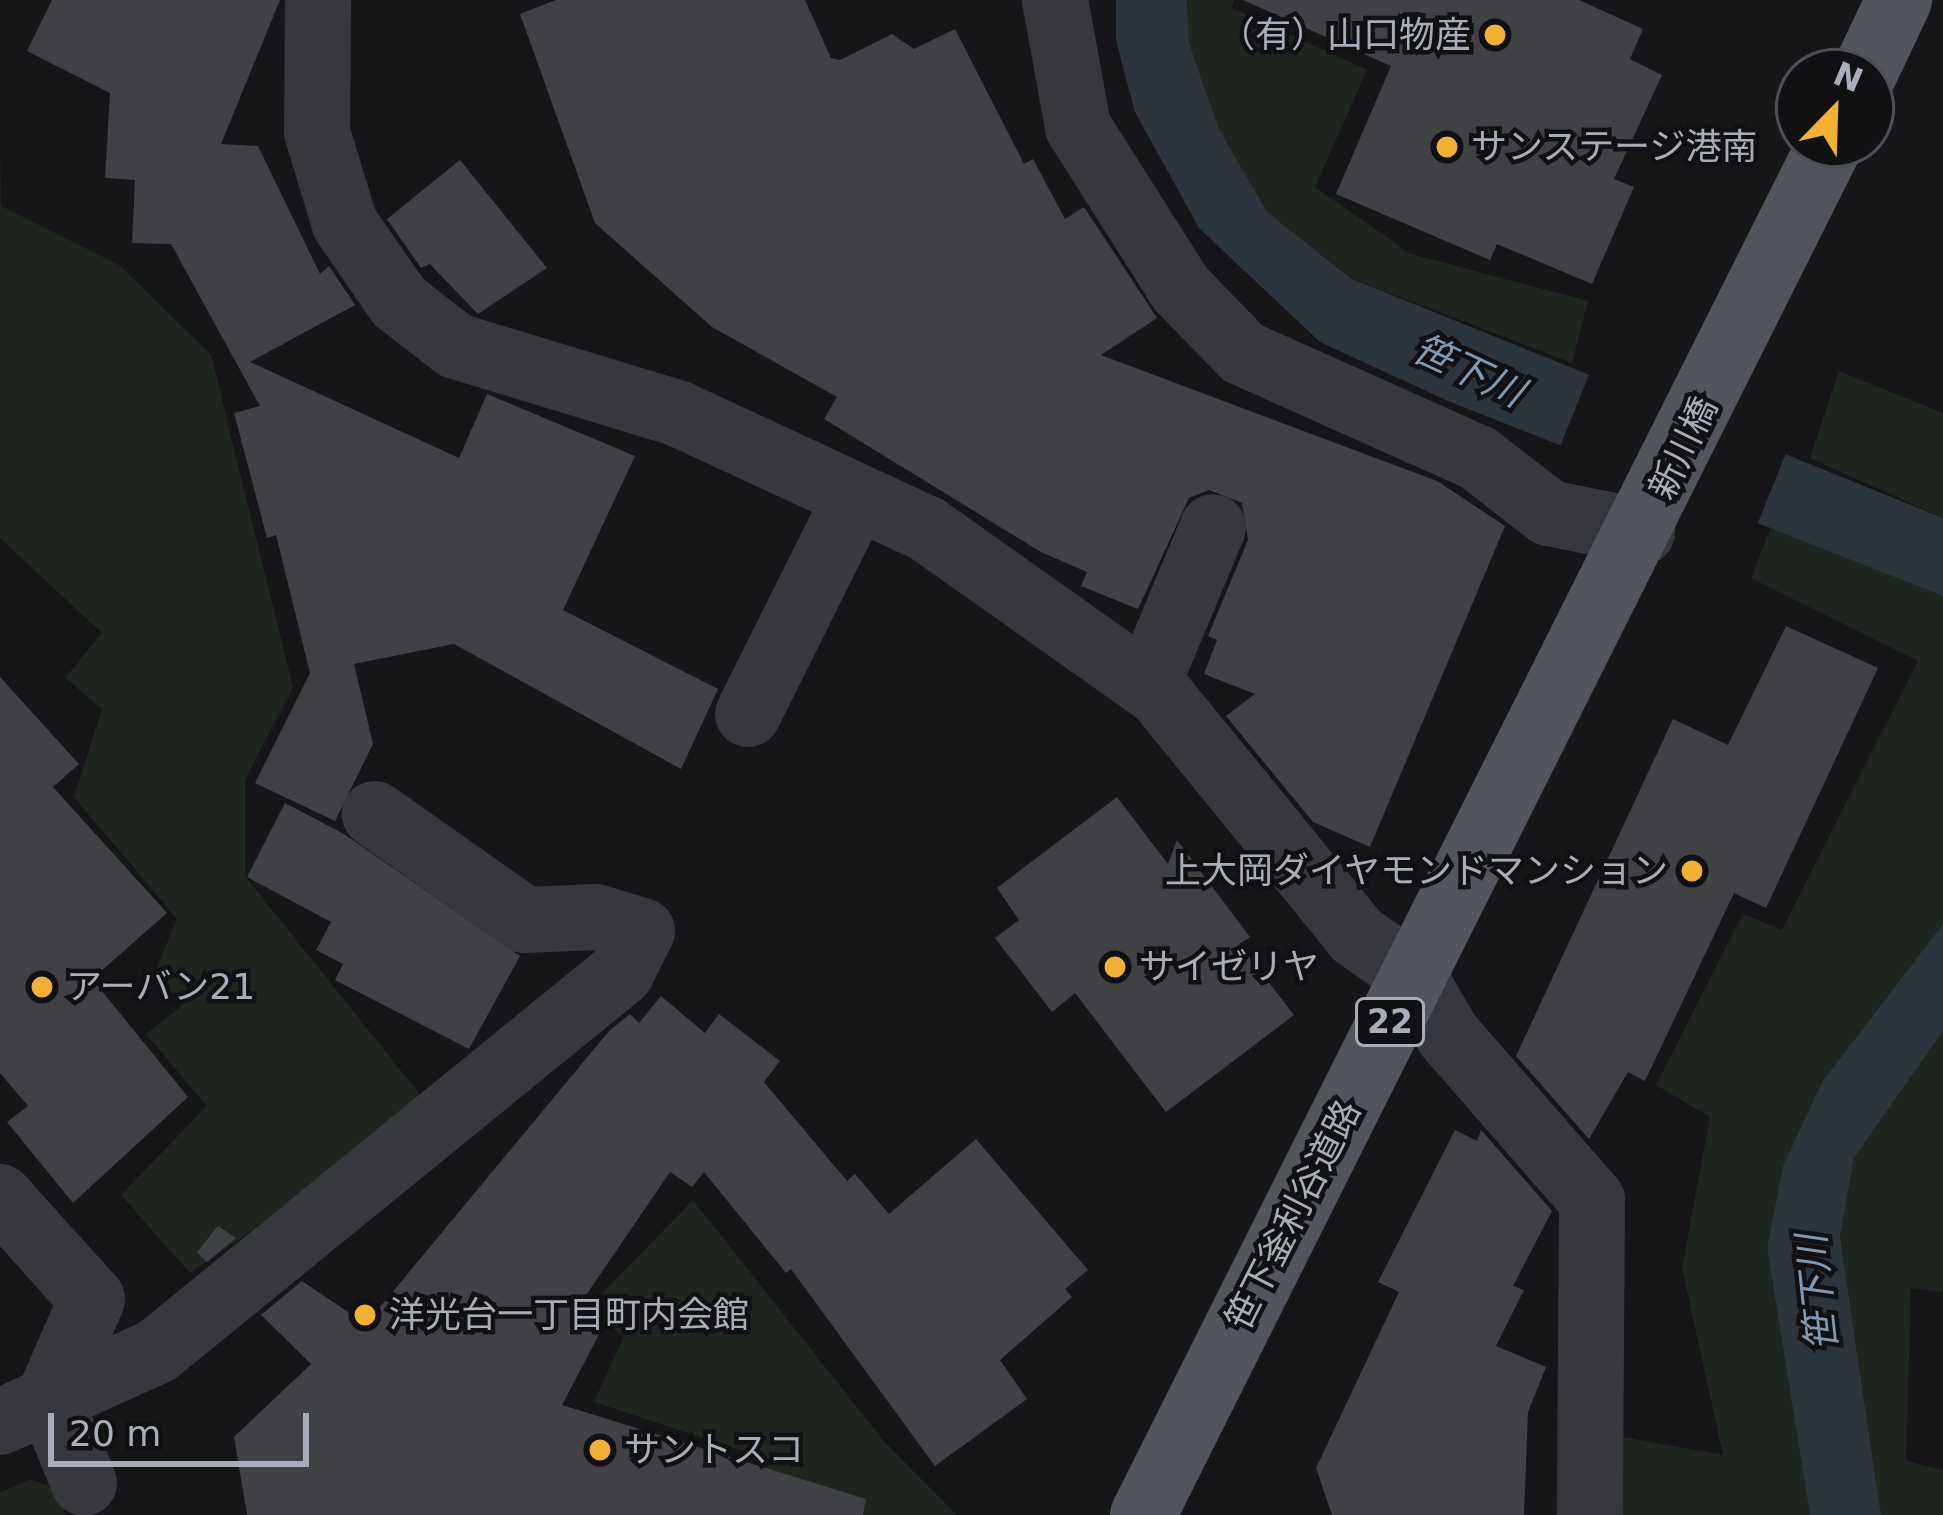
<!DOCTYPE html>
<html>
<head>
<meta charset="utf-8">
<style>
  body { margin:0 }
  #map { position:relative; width:1943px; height:1515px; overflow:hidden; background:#161618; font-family:"DejaVu Sans","Noto Sans JP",sans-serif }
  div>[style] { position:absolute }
  .green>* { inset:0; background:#1e261f }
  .water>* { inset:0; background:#2c353c }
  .pier>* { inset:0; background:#161618; transform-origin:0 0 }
  .building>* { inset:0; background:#404145 }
  .minor>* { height:66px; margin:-33px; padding:0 33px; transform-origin:33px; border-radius:33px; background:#37383d }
  .major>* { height:66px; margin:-33px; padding:0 33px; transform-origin:33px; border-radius:33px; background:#53555c }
  .dots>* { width:33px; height:33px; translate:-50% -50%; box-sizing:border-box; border:6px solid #111113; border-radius:50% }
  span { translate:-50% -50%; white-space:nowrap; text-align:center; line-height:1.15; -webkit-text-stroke:9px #111113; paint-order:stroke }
  .shield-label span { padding:3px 9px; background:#111113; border:3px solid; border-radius:9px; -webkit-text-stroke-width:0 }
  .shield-label { font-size:33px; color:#a8adb8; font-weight:700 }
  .poi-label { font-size:36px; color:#a8adb8 }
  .right { translate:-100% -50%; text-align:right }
  .left { translate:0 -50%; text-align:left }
  .street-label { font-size:36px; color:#a8adb8 }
  .water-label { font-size:39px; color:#7f9bb3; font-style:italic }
  .north { position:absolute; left:1775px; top:48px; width:120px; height:120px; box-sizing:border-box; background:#111113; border:3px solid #4d4f55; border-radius:50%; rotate:23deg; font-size:33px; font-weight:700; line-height:48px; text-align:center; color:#a8adb8 }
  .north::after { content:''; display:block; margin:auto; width:42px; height:54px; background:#f2b134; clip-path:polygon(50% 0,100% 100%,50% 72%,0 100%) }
  .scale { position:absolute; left:48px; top:1413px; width:261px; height:54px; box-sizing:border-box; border:6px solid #a8adb8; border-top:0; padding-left:15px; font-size:36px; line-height:42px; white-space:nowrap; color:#a8adb8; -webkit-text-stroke:9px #111113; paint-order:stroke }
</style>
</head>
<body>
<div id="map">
  <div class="green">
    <i style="clip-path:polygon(1187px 0,1234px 0,1232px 8px,1367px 70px,1315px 187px,1411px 254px,1588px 301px,1572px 363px,1353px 279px,1267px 212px,1219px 129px,1189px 43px)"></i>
    <i style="clip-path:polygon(0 135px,1px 206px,119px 265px,211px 355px,293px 687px,245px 780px,245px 876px,430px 1107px,190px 1273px,121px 1195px,207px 1106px,146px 1034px,182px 1006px,153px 976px,177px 919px,74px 797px,102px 709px,65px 678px,102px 633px,0 538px)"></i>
    <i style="clip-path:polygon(1839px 371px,1943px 413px,1943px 518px,1810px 458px)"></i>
    <i style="clip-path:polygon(1771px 527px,1943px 596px,1943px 924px,1822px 1082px,1783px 1166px,1767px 1248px,1810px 1515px,1617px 1515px,1617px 1436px,1723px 1455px,1682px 1268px,1710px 1117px,1656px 1085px,1743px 914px,1782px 930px,1918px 661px,1751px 578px)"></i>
    <i style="clip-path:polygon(1943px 1031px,1943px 1292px,1911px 1288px,1906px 1461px,1943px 1470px,1943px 1515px,1881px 1515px,1840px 1237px,1854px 1158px)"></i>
    <i style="clip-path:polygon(693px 1200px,882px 1439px,957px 1515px,751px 1515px,770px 1460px,594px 1402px,624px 1336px,585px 1311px)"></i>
    <i style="clip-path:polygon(30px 1479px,60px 1490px,65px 1515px,0 1515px,0 1493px)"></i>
  </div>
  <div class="water">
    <i style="clip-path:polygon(1116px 0,1187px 0,1189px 43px,1219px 129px,1267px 212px,1352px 279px,1943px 518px,1943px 596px,1448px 401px,1320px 342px,1199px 228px,1135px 112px,1116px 40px)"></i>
    <i style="clip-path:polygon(1943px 924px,1943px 1031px,1854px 1158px,1840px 1237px,1881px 1515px,1810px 1515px,1767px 1248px,1783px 1166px,1822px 1082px)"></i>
  </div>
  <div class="pier">
    <i style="left:1593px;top:365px;width:212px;height:92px;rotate:22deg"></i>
  </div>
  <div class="building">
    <i style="clip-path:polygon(52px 0,280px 0,221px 144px,258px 146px,320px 274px,329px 266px,355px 305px,250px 362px,459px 458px,487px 394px,635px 456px,563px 610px,718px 689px,681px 769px,454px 644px,354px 664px,373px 744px,335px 821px,255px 783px,310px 673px,276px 535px,267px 538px,234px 413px,260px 406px,171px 244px,132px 243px,135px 180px,105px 178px,110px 93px,27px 51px)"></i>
    <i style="clip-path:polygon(556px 0,805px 0,831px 58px,840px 60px,892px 34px,914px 49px,955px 29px,1024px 164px,1033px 159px,1065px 219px,1084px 207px,1157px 318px,1101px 355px,1437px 481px,1505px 526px,1370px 847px,1313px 822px,1226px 716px,1255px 694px,1204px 674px,1217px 640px,1208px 636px,1248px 540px,1242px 503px,1209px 490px,1189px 498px,1138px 609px,1081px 586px,1087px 572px,1041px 552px,824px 419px,837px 397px,712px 327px,595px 223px,520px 14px)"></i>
    <i style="clip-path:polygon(1243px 0,1579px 0,1643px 29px,1630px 59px,1662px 75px,1614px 179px,1634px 187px,1592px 284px,1497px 244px,1490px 260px,1336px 194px,1391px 66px)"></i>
    <i style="clip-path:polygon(460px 160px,547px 268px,478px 314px,430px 264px,421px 268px,387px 219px)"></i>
    <i style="clip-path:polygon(1786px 626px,1878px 668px,1766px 908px,1734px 893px,1645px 1081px,1628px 1072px,1589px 1139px,1516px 1056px,1673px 719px,1728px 745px)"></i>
    <i style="clip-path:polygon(0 677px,79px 764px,53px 787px,167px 913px,92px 979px,188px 1097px,73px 1203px,7px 1122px,28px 1106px,0 1073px)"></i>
    <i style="clip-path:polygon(1117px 797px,1168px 864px,1177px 840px,1250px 937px,1239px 944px,1294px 1015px,1166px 1112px,1075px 993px,1052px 1012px,995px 938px,1019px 920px,997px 888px)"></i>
    <i style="clip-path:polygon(285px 803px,344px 834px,520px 956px,469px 1049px,335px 980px,343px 964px,316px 950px,331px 922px,247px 877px)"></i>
    <i style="clip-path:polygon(661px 996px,705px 1033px,719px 1014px,780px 1061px,764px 1082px,847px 1181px,855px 1174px,889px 1214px,976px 1139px,1088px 1270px,1065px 1289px,1072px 1297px,1000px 1360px,1027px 1399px,935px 1466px,791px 1269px,786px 1273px,704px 1172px,692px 1187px,670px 1172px,578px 1307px,605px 1323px,562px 1405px,866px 1499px,863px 1515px,247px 1515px,234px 1437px,311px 1364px,261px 1315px,302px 1281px,366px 1324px,609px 1031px,630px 1014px,639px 1023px)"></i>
    <i style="clip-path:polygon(1455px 1130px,1477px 1141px,1481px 1130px,1552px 1211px,1513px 1286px,1524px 1290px,1496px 1346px,1546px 1367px,1528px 1412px,1524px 1515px,1332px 1515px,1316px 1468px,1399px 1292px,1378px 1282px)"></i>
    <i style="clip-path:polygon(218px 1226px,236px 1238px,207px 1262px,197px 1252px)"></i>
  </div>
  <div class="minor">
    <i style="left:318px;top:0;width:132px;rotate:90.4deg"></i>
    <i style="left:317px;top:132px;width:96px;rotate:73.1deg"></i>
    <i style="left:345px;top:224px;width:95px;rotate:55.3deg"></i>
    <i style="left:399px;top:302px;width:72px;rotate:37.7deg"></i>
    <i style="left:456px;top:346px;width:231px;rotate:16.9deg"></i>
    <i style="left:677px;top:413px;width:276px;rotate:24.9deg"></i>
    <i style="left:927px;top:529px;width:284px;rotate:35.3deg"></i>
    <i style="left:1159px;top:693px;width:313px;rotate:50.8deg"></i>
    <i style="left:1357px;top:936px;width:68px;rotate:34.9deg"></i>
    <i style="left:1413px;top:975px;width:69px;rotate:59.7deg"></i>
    <i style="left:1448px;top:1035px;width:219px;rotate:48.9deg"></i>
    <i style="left:1592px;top:1200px;width:315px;rotate:90.4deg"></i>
    <i style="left:1055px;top:0;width:129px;rotate:79.7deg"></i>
    <i style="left:1078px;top:127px;width:192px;rotate:57.6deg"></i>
    <i style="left:1181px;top:289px;width:89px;rotate:45.9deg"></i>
    <i style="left:1243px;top:353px;width:257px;rotate:24.1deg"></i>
    <i style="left:1478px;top:458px;width:90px;rotate:37.8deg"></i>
    <i style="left:1549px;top:513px;width:95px;rotate:11.5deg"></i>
    <i style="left:1147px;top:685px;width:171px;rotate:-67.3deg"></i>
    <i style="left:748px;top:714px;width:242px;rotate:-63.5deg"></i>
    <i style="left:0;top:1197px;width:137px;rotate:48deg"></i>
    <i style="left:92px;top:1299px;width:108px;rotate:113.5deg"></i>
    <i style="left:49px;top:1398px;width:92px;rotate:67.6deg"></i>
    <i style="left:0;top:1422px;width:172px;rotate:-24.3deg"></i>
    <i style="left:157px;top:1351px;width:598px;rotate:-39.17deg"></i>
    <i style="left:621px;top:973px;width:47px;rotate:-63.4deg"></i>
    <i style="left:642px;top:931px;width:48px;rotate:-163.1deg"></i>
    <i style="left:596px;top:917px;width:71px;rotate:177.6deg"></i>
    <i style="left:525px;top:920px;width:184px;rotate:-144.8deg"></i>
  </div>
  <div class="major">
    <i style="left:1865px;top:72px;width:80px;rotate:-64.7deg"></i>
    <i style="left:1143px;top:1515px;width:1533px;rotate:-63.38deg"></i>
  </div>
  <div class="dots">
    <i style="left:1495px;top:35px;background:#f2b134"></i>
    <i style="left:1447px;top:147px;background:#f2b134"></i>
    <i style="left:1692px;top:871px;background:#f2b134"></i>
    <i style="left:1115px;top:967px;background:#f2b134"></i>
    <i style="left:42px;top:987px;background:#f2b134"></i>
    <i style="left:365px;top:1315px;background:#f2b134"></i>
    <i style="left:600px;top:1450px;background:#f2b134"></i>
  </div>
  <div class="shield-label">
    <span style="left:1390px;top:1022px">22</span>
  </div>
  <div class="poi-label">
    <span class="right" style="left:1471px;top:35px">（有）山口物産</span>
    <span class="left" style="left:1471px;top:147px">サンステージ港南</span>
    <span class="right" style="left:1668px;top:871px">上大岡ダイヤモンドマンション</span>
    <span class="left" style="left:1139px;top:967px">サイゼリヤ</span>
    <span class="left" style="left:66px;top:987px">アーバン21</span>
    <span class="left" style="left:389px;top:1315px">洋光台一丁目町内会館</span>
    <span class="left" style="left:624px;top:1450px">サントスコ</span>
  </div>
  <div class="street-label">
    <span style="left:1683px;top:448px;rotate:-64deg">新川橋</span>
    <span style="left:1293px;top:1215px;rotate:-63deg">笹下釜利谷道路</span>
  </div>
  <div class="water-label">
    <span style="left:1468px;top:371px;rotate:25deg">笹下川</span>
    <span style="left:1818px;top:1293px;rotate:-96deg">笹下川</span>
  </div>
  <div class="north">N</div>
  <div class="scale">20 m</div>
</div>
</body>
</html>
